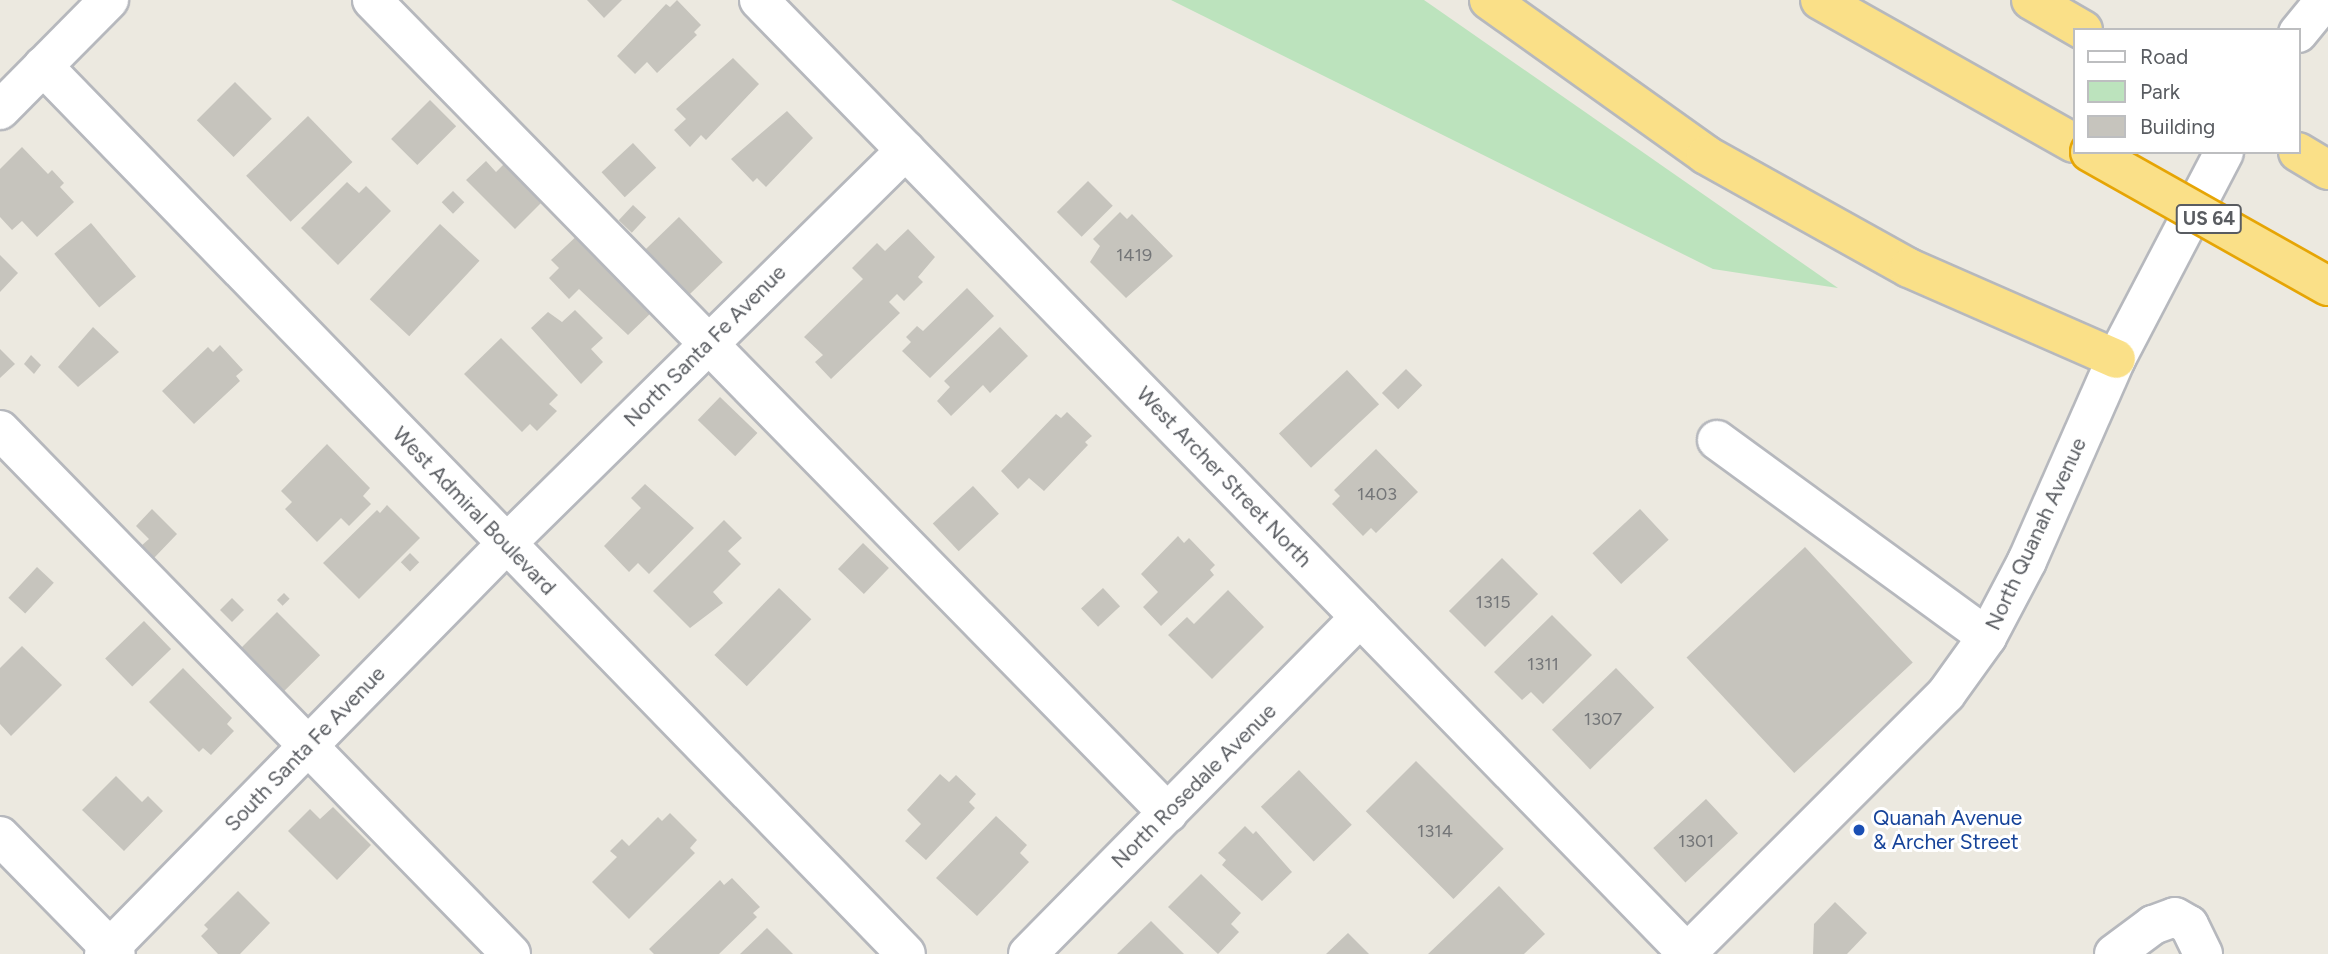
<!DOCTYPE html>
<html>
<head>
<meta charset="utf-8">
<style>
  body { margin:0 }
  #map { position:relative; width:2328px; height:954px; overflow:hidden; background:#ece9e0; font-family:Figtree,sans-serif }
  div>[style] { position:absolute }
  .green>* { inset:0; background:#bce3bd }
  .building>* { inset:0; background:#c6c4bd; transform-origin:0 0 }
  .roads { filter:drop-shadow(2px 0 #b6b8bd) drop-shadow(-2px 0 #b6b8bd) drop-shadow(0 2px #b6b8bd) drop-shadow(0 -2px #b6b8bd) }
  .minor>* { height:38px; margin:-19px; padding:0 19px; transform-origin:19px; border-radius:19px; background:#fff }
  .highway>* { height:38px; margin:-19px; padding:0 19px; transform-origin:19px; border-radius:19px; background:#fae088 }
  .bridges { filter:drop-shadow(2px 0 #e6a505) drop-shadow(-2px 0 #e6a505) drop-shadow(0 2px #e6a505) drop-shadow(0 -2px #e6a505) }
  .highway-bridge>* { height:38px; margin:-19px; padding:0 19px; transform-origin:19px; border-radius:19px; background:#fae088 }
  .dots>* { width:19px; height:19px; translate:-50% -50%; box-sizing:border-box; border:4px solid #fff; border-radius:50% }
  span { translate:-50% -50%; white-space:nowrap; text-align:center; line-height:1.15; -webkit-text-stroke:6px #fff; paint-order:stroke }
  .number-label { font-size:18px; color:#747678 }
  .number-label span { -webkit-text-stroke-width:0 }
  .shield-label span { padding:2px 5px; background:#fff; border:2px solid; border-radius:5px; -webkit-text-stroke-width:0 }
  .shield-label { font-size:19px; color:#595c61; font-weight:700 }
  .street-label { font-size:21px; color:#595c61 }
  .transit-label { font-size:21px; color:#164399 }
  .left { translate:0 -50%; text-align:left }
  .legend { position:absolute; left:2073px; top:28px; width:228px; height:126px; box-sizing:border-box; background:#fff; border:2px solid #bdbec0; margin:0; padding:9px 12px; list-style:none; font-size:21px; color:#595c61 }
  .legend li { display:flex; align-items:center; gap:14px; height:35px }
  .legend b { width:35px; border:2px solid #bdbec0 }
</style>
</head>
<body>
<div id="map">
  <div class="green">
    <i style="clip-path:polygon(1171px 0,1424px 0,1838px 288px,1713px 269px)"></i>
  </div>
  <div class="building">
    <i style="clip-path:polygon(587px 0,622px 0,604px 18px)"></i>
    <i style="clip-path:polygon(677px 0,701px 25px,694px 32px,697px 35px,657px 73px,647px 62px,635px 74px,617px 56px,666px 4px,670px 7px)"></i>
    <i style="clip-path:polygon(733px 58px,759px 84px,706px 140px,701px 135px,690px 147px,674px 130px,686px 119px,676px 109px)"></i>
    <i style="left:235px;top:82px;width:52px;height:54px;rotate:45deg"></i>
    <i style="left:430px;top:100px;width:37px;height:55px;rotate:45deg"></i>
    <i style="clip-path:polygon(787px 111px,813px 138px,766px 187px,757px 178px,753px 182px,731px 159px)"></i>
    <i style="left:308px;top:116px;width:64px;height:86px;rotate:46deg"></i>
    <i style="left:633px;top:143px;width:34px;height:43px;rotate:47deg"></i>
    <i style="clip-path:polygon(22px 147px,48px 174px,52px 170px,64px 183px,60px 187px,74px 202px,37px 237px,22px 221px,12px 230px,0 217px,0 169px)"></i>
    <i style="clip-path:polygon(486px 161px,496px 172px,505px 163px,543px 201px,515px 229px,466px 180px)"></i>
    <i style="left:1088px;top:181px;width:35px;height:44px;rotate:45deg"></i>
    <i style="clip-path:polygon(347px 182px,359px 193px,366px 186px,391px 211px,338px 265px,301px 228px)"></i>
    <i style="left:453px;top:191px;width:16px;height:16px;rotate:45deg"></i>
    <i style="left:633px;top:205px;width:18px;height:21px;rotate:43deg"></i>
    <i style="clip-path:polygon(1120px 212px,1127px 219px,1132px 214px,1173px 256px,1126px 298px,1090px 262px,1100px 246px,1093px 239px)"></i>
    <i style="left:679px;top:217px;width:63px;height:51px;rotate:46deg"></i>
    <i style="left:91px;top:223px;width:70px;height:48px;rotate:50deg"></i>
    <i style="left:440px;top:224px;width:54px;height:103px;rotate:43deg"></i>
    <i style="clip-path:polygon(908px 229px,935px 257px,918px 277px,923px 282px,904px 301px,897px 294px,889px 302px,900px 313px,831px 379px,815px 362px,823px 355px,804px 337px,863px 279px,852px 268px,877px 243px,885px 251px)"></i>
    <i style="clip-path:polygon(581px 232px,654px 310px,628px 335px,579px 289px,569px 299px,549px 278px,559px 268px,551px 260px)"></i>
    <i style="clip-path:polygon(0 255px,18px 273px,0 292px)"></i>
    <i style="clip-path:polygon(967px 288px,994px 316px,930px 378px,902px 351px,911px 342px,906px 337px,917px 326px,923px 331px)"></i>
    <i style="clip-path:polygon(575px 310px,603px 338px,591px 349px,603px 362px,581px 384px,531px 328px,548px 312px,562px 322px)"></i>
    <i style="clip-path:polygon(93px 327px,119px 352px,78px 387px,58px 367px)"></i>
    <i style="clip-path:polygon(1000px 327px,1028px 356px,990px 393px,983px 385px,951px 416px,937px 401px,950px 387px,944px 381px)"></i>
    <i style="clip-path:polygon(501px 338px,558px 395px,549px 404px,557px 411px,537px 431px,530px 424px,522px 432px,464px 374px)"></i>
    <i style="clip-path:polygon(220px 345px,243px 370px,236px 376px,240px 381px,194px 424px,162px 391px,208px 347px,213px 352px)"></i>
    <i style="clip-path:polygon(0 349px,15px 364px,0 378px)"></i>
    <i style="clip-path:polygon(31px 355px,41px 365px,34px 374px,24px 364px)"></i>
    <i style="left:1406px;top:369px;width:23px;height:34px;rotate:45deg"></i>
    <i style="left:1347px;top:370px;width:47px;height:93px;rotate:47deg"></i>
    <i style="left:720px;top:397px;width:52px;height:32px;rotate:44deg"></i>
    <i style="clip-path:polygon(1067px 412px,1092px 436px,1085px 442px,1088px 445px,1044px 491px,1029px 478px,1018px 489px,1001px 471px,1056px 414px,1061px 418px)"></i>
    <i style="clip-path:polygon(327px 444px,370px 488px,363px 496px,371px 504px,349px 526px,341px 518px,317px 542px,285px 509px,292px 502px,281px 491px)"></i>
    <i style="clip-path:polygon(1376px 449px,1418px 492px,1376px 533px,1371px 528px,1363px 536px,1332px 504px,1340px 496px,1334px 490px)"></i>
    <i style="clip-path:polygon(645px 484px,694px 528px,649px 574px,638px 563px,629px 572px,604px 546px,641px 508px,631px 498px)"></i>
    <i style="left:973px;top:486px;width:38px;height:55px;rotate:47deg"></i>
    <i style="clip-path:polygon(387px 505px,420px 538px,359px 599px,323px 563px,377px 510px,380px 513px)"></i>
    <i style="clip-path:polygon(152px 509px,177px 534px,154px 558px,141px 546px,149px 539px,136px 526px)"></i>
    <i style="left:1640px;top:509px;width:42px;height:65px;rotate:47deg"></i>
    <i style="clip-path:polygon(724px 520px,742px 538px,728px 551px,741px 564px,713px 592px,723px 603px,690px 628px,653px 591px)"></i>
    <i style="clip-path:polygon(1178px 536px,1184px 543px,1189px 538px,1215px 565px,1210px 570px,1214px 575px,1161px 626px,1143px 607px,1158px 592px,1141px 574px)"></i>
    <i style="left:863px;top:543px;width:36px;height:36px;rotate:44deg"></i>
    <i style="left:1805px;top:547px;width:158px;height:162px;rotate:47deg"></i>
    <i style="left:410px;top:553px;width:13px;height:13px;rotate:45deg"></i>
    <i style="left:1502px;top:558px;width:51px;height:75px;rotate:45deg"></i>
    <i style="left:37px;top:567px;width:23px;height:42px;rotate:43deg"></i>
    <i style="left:779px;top:588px;width:45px;height:93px;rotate:44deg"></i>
    <i style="left:1103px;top:588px;width:25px;height:30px;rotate:47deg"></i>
    <i style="clip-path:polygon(1228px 590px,1264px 627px,1212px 679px,1168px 635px,1187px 617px,1194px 624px)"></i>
    <i style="left:284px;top:593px;width:8px;height:10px;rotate:45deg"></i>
    <i style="left:232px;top:598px;width:17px;height:17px;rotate:45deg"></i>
    <i style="left:277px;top:612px;width:61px;height:54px;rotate:45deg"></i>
    <i style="clip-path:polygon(1552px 615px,1592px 655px,1543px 704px,1531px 692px,1522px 700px,1494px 672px)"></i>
    <i style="left:144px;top:621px;width:39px;height:54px;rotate:46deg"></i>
    <i style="clip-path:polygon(22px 646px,62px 685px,11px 736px,0 724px,0 668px)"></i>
    <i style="clip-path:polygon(183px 668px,232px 718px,227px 724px,234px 731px,211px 755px,203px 748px,199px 752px,149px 702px)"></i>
    <i style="left:1616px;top:668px;width:55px;height:89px;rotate:46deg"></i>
    <i style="left:1416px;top:761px;width:124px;height:71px;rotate:45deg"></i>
    <i style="left:1299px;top:770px;width:76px;height:53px;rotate:46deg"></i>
    <i style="clip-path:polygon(940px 774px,949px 782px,956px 775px,976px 794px,969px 802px,975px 808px,926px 860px,905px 841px,921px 824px,907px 810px)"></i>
    <i style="clip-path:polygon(116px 776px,142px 802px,148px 796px,163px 811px,124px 851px,82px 810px)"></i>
    <i style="left:1706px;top:799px;width:47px;height:72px;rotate:47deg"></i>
    <i style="clip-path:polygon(333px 807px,371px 845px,337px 880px,288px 831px,310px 809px,320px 819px)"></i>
    <i style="clip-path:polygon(670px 813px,697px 840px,690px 848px,695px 853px,629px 919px,592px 882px,617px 857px,610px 851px,622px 839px,629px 846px,658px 817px,662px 821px)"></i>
    <i style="clip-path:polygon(996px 816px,1027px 845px,1020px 853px,1029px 862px,977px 916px,936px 878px)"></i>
    <i style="clip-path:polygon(1245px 826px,1253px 834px,1256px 831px,1292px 872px,1262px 901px,1222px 865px,1226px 860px,1218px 853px)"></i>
    <i style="clip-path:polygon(1201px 874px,1241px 913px,1231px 924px,1239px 932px,1218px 954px,1168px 907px)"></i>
    <i style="clip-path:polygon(732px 878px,760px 907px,753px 913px,757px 917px,719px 954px,654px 954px,649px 949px,720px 880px,724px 885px)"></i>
    <i style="clip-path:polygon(1499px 886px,1545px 934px,1524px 954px,1428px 954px)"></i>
    <i style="clip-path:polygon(238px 891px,270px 923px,240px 954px,218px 954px,201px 936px,208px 929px,204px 925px)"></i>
    <i style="clip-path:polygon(1835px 902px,1867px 933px,1847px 954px,1813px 954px,1814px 924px)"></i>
    <i style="clip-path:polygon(1151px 921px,1184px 954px,1117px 954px)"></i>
    <i style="clip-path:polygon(767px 928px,793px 954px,740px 954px)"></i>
    <i style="clip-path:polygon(1348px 933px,1369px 954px,1326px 954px)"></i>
  </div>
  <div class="roads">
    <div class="minor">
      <i style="left:372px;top:0;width:1138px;rotate:45.61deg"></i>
      <i style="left:759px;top:0;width:1332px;rotate:45.76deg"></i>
      <i style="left:2298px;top:33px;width:43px;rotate:-50.7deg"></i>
      <i style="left:43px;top:66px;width:1238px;rotate:45.82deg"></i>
      <i style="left:0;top:110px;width:155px;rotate:-45.3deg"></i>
      <i style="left:0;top:430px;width:732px;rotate:45.72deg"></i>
      <i style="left:1717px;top:440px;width:334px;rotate:36.1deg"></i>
      <i style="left:0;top:836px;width:165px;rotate:45.5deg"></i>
      <i style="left:104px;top:954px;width:574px;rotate:-45.56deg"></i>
      <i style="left:506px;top:544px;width:561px;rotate:-44.57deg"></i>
      <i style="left:1028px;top:954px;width:473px;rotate:-45.4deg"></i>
      <i style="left:1686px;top:954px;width:368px;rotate:-45deg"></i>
      <i style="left:1946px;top:694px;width:70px;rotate:-54.3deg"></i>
      <i style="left:1987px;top:637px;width:86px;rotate:-62.2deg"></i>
      <i style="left:2027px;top:561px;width:221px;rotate:-66.2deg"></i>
      <i style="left:2116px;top:359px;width:233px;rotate:-62.4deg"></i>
      <i style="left:2114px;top:954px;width:49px;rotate:-36.6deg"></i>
      <i style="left:2153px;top:925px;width:23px;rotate:-20deg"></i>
      <i style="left:2175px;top:917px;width:16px;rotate:30deg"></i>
      <i style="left:2189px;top:925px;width:32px;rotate:64deg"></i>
    </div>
    <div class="highway">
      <i style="left:1489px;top:0;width:267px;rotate:35.5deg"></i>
      <i style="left:1706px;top:155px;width:232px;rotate:29.1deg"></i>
      <i style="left:1909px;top:268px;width:226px;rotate:23.7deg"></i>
      <i style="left:1820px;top:0;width:291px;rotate:29.4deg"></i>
      <i style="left:2031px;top:0;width:60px;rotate:30deg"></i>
      <i style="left:2298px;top:152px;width:35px;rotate:31deg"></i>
    </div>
  </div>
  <div class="bridges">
    <div class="highway-bridge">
      <i style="left:2090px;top:152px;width:273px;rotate:29.4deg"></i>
    </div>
  </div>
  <div class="dots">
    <i style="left:1859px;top:830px;background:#1a4fb4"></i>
  </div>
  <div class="number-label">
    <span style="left:1134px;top:255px">1419</span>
    <span style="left:1377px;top:494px">1403</span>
    <span style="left:1493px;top:602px">1315</span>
    <span style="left:1543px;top:664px">1311</span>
    <span style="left:1603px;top:719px">1307</span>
    <span style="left:1435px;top:831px">1314</span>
    <span style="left:1696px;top:841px">1301</span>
  </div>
  <div class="shield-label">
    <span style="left:2209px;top:219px">US 64</span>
  </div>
  <div class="street-label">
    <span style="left:705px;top:346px;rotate:-45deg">North Santa Fe Avenue</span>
    <span style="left:1224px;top:477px;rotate:46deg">West Archer Street North</span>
    <span style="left:474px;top:511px;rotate:46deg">West Admiral Boulevard</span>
    <span style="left:2036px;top:534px;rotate:-65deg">North Quanah Avenue</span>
    <span style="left:305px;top:749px;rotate:-46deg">South Santa Fe Avenue</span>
    <span style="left:1194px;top:786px;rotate:-45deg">North Rosedale Avenue</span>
  </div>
  <div class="transit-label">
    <span class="left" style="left:1873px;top:830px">Quanah Avenue<br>&amp; Archer Street</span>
  </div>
  <ul class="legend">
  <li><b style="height:9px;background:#fff"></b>Road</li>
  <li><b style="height:19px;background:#bce3bd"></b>Park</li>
  <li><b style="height:19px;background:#c6c4bd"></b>Building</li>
  </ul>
</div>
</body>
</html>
